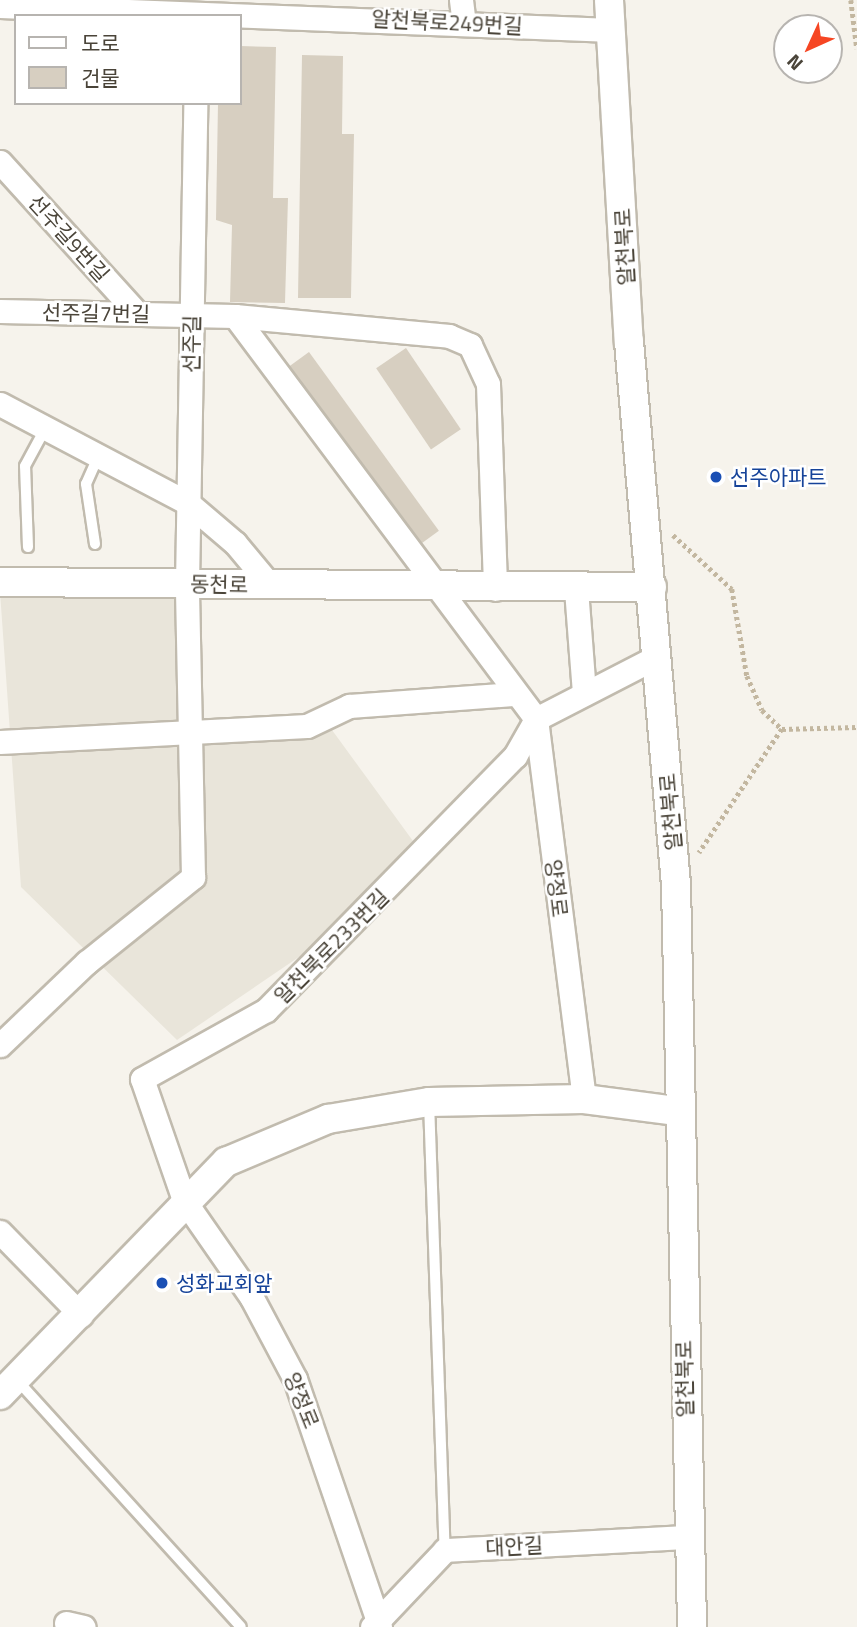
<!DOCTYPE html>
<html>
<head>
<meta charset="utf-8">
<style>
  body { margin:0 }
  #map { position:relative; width:857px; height:1627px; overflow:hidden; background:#f6f3ec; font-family:"Titillium Web","Noto Sans KR",sans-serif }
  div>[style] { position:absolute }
  .residential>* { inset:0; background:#e9e5da }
  .building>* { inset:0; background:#d7cfc1; transform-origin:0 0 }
  .path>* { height:4.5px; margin-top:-2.25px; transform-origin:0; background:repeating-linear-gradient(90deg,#c3b7a0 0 3.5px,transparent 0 7px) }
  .roads { filter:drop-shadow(2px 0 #c1bbae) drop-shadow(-2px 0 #c1bbae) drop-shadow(0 2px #c1bbae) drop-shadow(0 -2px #c1bbae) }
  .service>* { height:10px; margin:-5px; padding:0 5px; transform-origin:5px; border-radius:5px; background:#fff }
  .minor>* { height:23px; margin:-11.5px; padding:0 11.5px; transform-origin:11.5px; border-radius:11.5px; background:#fff }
  .tertiary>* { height:28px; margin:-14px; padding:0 14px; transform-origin:14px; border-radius:14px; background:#fff }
  .dots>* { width:19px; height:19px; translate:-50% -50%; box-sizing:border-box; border:4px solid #fff; border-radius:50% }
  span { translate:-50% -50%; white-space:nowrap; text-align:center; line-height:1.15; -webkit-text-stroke:5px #fff; paint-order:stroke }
  .street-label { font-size:21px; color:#4a4439 }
  .transit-label { font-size:21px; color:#164399 }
  .left { translate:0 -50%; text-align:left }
  .legend { position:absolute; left:14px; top:14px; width:228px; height:91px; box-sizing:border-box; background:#fff; border:2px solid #b7b4b0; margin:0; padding:9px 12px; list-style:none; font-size:21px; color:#4a4439 }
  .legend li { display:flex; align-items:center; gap:14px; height:35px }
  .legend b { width:35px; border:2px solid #b7b4b0 }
  .north { position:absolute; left:773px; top:14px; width:70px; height:70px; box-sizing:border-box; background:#fff; border:2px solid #b7b4b0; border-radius:50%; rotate:225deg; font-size:19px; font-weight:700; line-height:28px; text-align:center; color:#4a4439 }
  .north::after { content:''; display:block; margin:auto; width:24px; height:32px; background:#f64623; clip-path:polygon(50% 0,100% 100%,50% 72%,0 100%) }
</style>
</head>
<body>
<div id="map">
  <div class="residential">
    <i style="clip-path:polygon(181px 591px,181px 744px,332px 730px,413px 841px,318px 944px,177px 1040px,21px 887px,0 592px)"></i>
  </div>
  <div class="building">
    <i style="clip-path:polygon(240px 46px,276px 47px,273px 198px,288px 198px,285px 303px,230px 302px,232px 225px,216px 220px,218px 103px,240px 103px)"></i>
    <i style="clip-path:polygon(302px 55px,343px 56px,342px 134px,354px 134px,351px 298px,298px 298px)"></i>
    <i style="left:406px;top:348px;width:98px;height:36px;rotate:56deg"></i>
    <i style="left:309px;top:352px;width:221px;height:28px;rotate:54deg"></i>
  </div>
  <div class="path">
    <i style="left:851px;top:0;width:49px;rotate:83deg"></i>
    <i style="left:673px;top:535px;width:80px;rotate:42.5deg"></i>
    <i style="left:732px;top:589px;width:88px;rotate:80.2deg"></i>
    <i style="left:747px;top:676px;width:37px;rotate:66deg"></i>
    <i style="left:762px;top:710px;width:28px;rotate:44deg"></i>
    <i style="left:782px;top:729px;width:149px;rotate:123.8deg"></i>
    <i style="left:782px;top:729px;width:75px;rotate:-1.5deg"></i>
  </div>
  <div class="roads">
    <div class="service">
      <i style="left:95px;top:544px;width:61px;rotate:-98.5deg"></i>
      <i style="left:86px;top:484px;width:32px;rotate:-66deg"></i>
      <i style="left:28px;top:547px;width:81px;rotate:-92.1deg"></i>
      <i style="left:25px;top:466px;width:44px;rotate:-61.7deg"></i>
      <i style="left:429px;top:1102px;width:448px;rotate:88deg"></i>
      <i style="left:17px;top:1380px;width:333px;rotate:47.8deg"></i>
    </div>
    <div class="minor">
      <i style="left:461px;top:0;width:23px;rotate:83deg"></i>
      <i style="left:0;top:6px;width:612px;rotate:2.25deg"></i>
      <i style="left:0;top:162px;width:205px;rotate:47.8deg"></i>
      <i style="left:0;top:311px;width:235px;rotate:1.2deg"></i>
      <i style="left:235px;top:316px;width:503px;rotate:53.24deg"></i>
      <i style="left:536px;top:719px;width:383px;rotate:82.8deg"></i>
      <i style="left:235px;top:316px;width:215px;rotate:5.3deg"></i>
      <i style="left:449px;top:336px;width:23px;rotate:23deg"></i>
      <i style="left:470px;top:345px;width:43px;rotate:65.2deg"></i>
      <i style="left:488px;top:384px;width:205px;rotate:88deg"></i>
      <i style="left:0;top:404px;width:212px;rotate:27.8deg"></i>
      <i style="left:188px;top:503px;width:62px;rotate:40.4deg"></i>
      <i style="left:235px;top:543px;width:55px;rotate:50.2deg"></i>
      <i style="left:576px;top:589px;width:105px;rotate:85.6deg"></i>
      <i style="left:0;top:742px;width:307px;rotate:-3deg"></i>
      <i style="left:307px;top:726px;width:47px;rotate:-25.5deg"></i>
      <i style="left:349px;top:706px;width:164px;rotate:-4.2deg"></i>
      <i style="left:0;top:1045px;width:120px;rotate:-43.7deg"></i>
      <i style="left:87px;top:962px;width:136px;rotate:-38.7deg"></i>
      <i style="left:193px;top:877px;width:293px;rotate:-91.2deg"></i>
      <i style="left:187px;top:584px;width:481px;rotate:-89deg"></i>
      <i style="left:0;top:1232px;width:116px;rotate:45.7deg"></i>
      <i style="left:66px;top:1623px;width:18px;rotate:13deg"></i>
      <i style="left:372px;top:1627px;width:106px;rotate:-46.5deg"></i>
      <i style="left:445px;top:1550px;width:243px;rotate:-3.1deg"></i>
      <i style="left:380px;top:1627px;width:262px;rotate:-108.9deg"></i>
      <i style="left:295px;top:1379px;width:92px;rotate:-118deg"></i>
      <i style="left:252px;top:1298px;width:119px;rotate:-124.8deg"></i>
      <i style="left:184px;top:1200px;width:128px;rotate:-109.1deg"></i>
      <i style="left:142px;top:1079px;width:142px;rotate:-29.1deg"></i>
      <i style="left:266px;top:1010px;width:356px;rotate:-45.6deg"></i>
      <i style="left:515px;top:756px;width:43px;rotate:-60.4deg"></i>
      <i style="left:536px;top:719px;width:137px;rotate:-27.3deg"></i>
    </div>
    <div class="tertiary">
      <i style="left:609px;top:0;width:343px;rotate:86.7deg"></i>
      <i style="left:629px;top:342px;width:545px;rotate:85.05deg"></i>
      <i style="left:676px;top:885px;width:742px;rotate:88.76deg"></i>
      <i style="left:0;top:582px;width:652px;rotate:0.44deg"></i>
      <i style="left:0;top:1395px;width:325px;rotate:-45.9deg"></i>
      <i style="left:226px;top:1162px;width:111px;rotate:-22.9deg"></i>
      <i style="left:328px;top:1119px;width:102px;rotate:-9.6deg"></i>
      <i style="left:429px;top:1102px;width:155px;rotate:-1.1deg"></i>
      <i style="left:584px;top:1099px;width:94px;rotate:7.4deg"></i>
    </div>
  </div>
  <div class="dots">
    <i style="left:716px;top:477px;background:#1a4fb4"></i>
    <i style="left:162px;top:1283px;background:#1a4fb4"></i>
  </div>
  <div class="street-label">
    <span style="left:447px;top:22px;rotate:3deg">알천북로249번길</span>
    <span style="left:69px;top:238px;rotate:48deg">선주길9번길</span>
    <span style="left:624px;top:247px;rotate:-93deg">알천북로</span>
    <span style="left:96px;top:313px;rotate:1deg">선주길7번길</span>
    <span style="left:191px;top:344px;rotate:-89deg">선주길</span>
    <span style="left:219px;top:584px;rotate:1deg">동천로</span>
    <span style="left:670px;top:812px;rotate:-95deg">알천북로</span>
    <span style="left:557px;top:888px;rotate:83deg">양정로</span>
    <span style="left:331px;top:946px;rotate:-45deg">알천북로233번길</span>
    <span style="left:684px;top:1379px;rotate:-91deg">알천북로</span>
    <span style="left:302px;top:1400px;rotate:68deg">양정로</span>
    <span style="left:514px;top:1546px;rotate:-3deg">대안길</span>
  </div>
  <div class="transit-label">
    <span class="left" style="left:730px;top:477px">선주아파트</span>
    <span class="left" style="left:176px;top:1283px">성화교회앞</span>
  </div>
  <ul class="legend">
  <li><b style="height:9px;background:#fff"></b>도로</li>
  <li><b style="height:19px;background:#d7cfc1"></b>건물</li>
  </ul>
  <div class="north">N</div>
</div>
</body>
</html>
